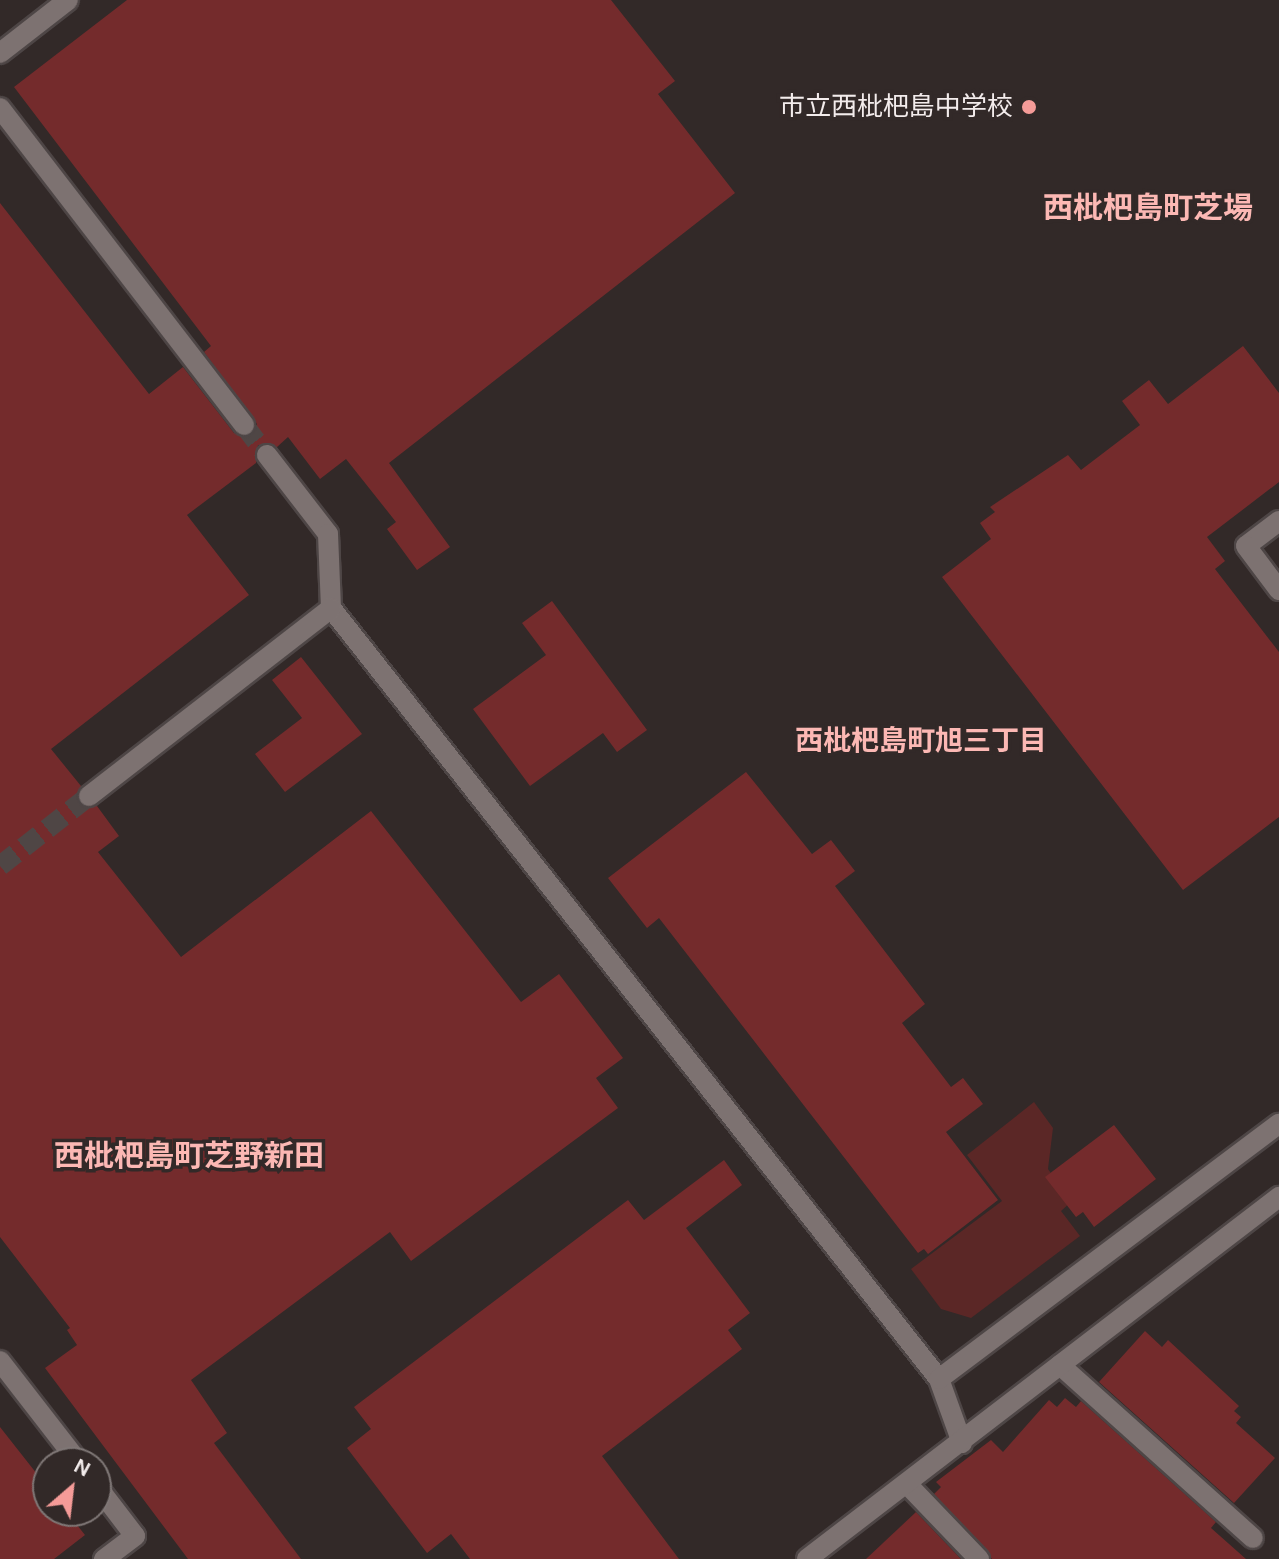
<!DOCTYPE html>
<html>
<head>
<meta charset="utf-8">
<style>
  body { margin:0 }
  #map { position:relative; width:1279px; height:1559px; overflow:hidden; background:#322928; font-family:Karla,"Noto Sans JP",sans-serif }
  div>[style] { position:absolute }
  .green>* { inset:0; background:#5b2726 }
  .building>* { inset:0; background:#742b2c }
  .minor-tunnel>* { height:20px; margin-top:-10px; transform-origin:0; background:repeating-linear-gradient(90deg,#4f4645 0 20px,transparent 0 30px) }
  .roads { filter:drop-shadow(2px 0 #4e4646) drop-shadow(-2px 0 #4e4646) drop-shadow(0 2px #4e4646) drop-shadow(0 -2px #4e4646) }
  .minor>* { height:20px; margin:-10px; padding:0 10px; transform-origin:10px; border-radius:10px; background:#7d7271 }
  .dots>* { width:22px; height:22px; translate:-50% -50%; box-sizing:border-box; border:4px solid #322928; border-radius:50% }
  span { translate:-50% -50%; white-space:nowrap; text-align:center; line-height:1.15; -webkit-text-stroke:7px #322928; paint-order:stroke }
  .poi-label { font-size:26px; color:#f3ecec }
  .right { translate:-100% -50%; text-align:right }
  .neighbourhood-label { font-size:28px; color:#fcb8b4; font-weight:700 }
  .quarter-label { font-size:30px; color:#fcb8b4; font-weight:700 }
  .north { position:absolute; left:32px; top:1447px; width:80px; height:80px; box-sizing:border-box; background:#322928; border:2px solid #7f7776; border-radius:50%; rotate:28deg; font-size:22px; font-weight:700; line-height:32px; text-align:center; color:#f3ecec }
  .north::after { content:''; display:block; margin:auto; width:28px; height:36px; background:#f59b98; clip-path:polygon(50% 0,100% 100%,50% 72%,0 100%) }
</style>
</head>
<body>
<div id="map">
  <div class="green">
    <i style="clip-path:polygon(1034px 1102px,1053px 1128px,1048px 1169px,1071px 1202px,1061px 1211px,1080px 1236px,971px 1318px,941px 1309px,911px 1269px,1002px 1201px,967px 1155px)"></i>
  </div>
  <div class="building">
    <i style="clip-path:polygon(127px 0,611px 0,675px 81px,658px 94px,735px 193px,389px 463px,450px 547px,417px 570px,387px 529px,396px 522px,346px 459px,320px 479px,288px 437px,277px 447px,258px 445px,256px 463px,187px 515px,249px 595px,51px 749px,81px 786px,78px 803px,97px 806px,119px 836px,98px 852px,181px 957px,371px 811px,521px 1002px,559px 974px,623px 1058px,596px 1078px,618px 1108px,411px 1261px,390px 1232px,191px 1380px,227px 1433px,214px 1443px,301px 1559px,188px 1559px,45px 1368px,77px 1345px,67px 1330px,70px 1328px,0 1237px,0 203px,149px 394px,183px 367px,234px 433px,251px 436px,257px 424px,204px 352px,211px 346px,14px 87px)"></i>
    <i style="clip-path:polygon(1243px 346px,1279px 393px,1279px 482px,1207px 537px,1225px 561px,1215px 569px,1279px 652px,1279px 817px,1183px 890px,942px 577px,991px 539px,980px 523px,995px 512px,990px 507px,1068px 455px,1081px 470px,1140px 425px,1122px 401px,1149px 380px,1168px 404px)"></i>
    <i style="clip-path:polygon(552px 601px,647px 730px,617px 752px,603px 733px,530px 786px,473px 709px,546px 655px,522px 623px)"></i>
    <i style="clip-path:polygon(301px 657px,362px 734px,285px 792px,255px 754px,302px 718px,272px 680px)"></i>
    <i style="clip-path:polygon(746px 772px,812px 854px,831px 840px,855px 871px,835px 886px,925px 1004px,902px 1023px,951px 1087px,963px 1078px,983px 1104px,946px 1132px,998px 1200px,928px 1254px,924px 1249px,918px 1253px,659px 918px,647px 928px,608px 878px)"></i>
    <i style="clip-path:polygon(1114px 1125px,1156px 1179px,1094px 1227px,1083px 1212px,1076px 1217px,1045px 1177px)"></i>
    <i style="clip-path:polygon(724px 1160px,742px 1185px,686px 1228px,750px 1313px,728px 1330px,742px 1349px,602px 1456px,679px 1559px,470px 1559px,451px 1534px,427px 1553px,347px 1448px,371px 1429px,354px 1407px,628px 1200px,644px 1220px)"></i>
    <i style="clip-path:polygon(1145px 1331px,1162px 1347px,1168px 1340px,1239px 1406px,1234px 1411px,1241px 1417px,1236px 1423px,1275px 1458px,1234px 1503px,1099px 1382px)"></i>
    <i style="clip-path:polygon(1065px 1398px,1076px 1407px,1081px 1401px,1216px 1522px,1211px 1528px,1246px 1559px,992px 1559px,934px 1494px,941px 1487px,936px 1482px,991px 1440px,1003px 1452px,1049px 1400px,1057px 1407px)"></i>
    <i style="clip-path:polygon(0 1427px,48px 1488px,48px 1511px,66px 1511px,85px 1535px,54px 1559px,0 1559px)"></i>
    <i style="clip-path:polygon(916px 1512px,961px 1559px,866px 1559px)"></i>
  </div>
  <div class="minor-tunnel">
    <i style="left:244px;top:425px;width:38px;rotate:53deg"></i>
    <i style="left:0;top:866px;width:113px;rotate:-38.2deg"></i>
  </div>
  <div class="roads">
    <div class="minor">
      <i style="left:0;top:53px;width:86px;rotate:-37.9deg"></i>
      <i style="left:0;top:108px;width:400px;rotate:52.4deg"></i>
      <i style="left:267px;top:455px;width:100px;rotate:52.3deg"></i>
      <i style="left:328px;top:534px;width:74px;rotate:87.7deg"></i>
      <i style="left:331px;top:608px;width:982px;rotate:51.74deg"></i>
      <i style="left:939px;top:1379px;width:68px;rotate:70.2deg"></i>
      <i style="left:1279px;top:521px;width:41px;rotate:142.9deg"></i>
      <i style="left:1246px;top:546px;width:55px;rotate:53.1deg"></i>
      <i style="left:89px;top:796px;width:306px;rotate:-37.8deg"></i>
      <i style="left:0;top:1361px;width:129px;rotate:52.2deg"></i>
      <i style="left:1060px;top:1365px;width:259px;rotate:41.9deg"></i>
      <i style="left:939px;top:1379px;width:425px;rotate:-36.9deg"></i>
      <i style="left:907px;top:1484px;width:104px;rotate:46.2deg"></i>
      <i style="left:96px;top:1485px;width:64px;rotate:52.6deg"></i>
      <i style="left:135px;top:1536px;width:39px;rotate:143deg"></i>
      <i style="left:807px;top:1559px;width:595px;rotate:-37.49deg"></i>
    </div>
  </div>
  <div class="dots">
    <i style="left:1029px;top:107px;background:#f59b98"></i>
  </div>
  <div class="poi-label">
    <span class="right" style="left:1013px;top:107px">市立西枇杷島中学校</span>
  </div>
  <div class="neighbourhood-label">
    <span style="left:921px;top:741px">西枇杷島町旭三丁目</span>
  </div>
  <div class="quarter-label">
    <span style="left:1148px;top:208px">西枇杷島町芝場</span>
    <span style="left:189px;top:1156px">西枇杷島町芝野新田</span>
  </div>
  <div class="north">N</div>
</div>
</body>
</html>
